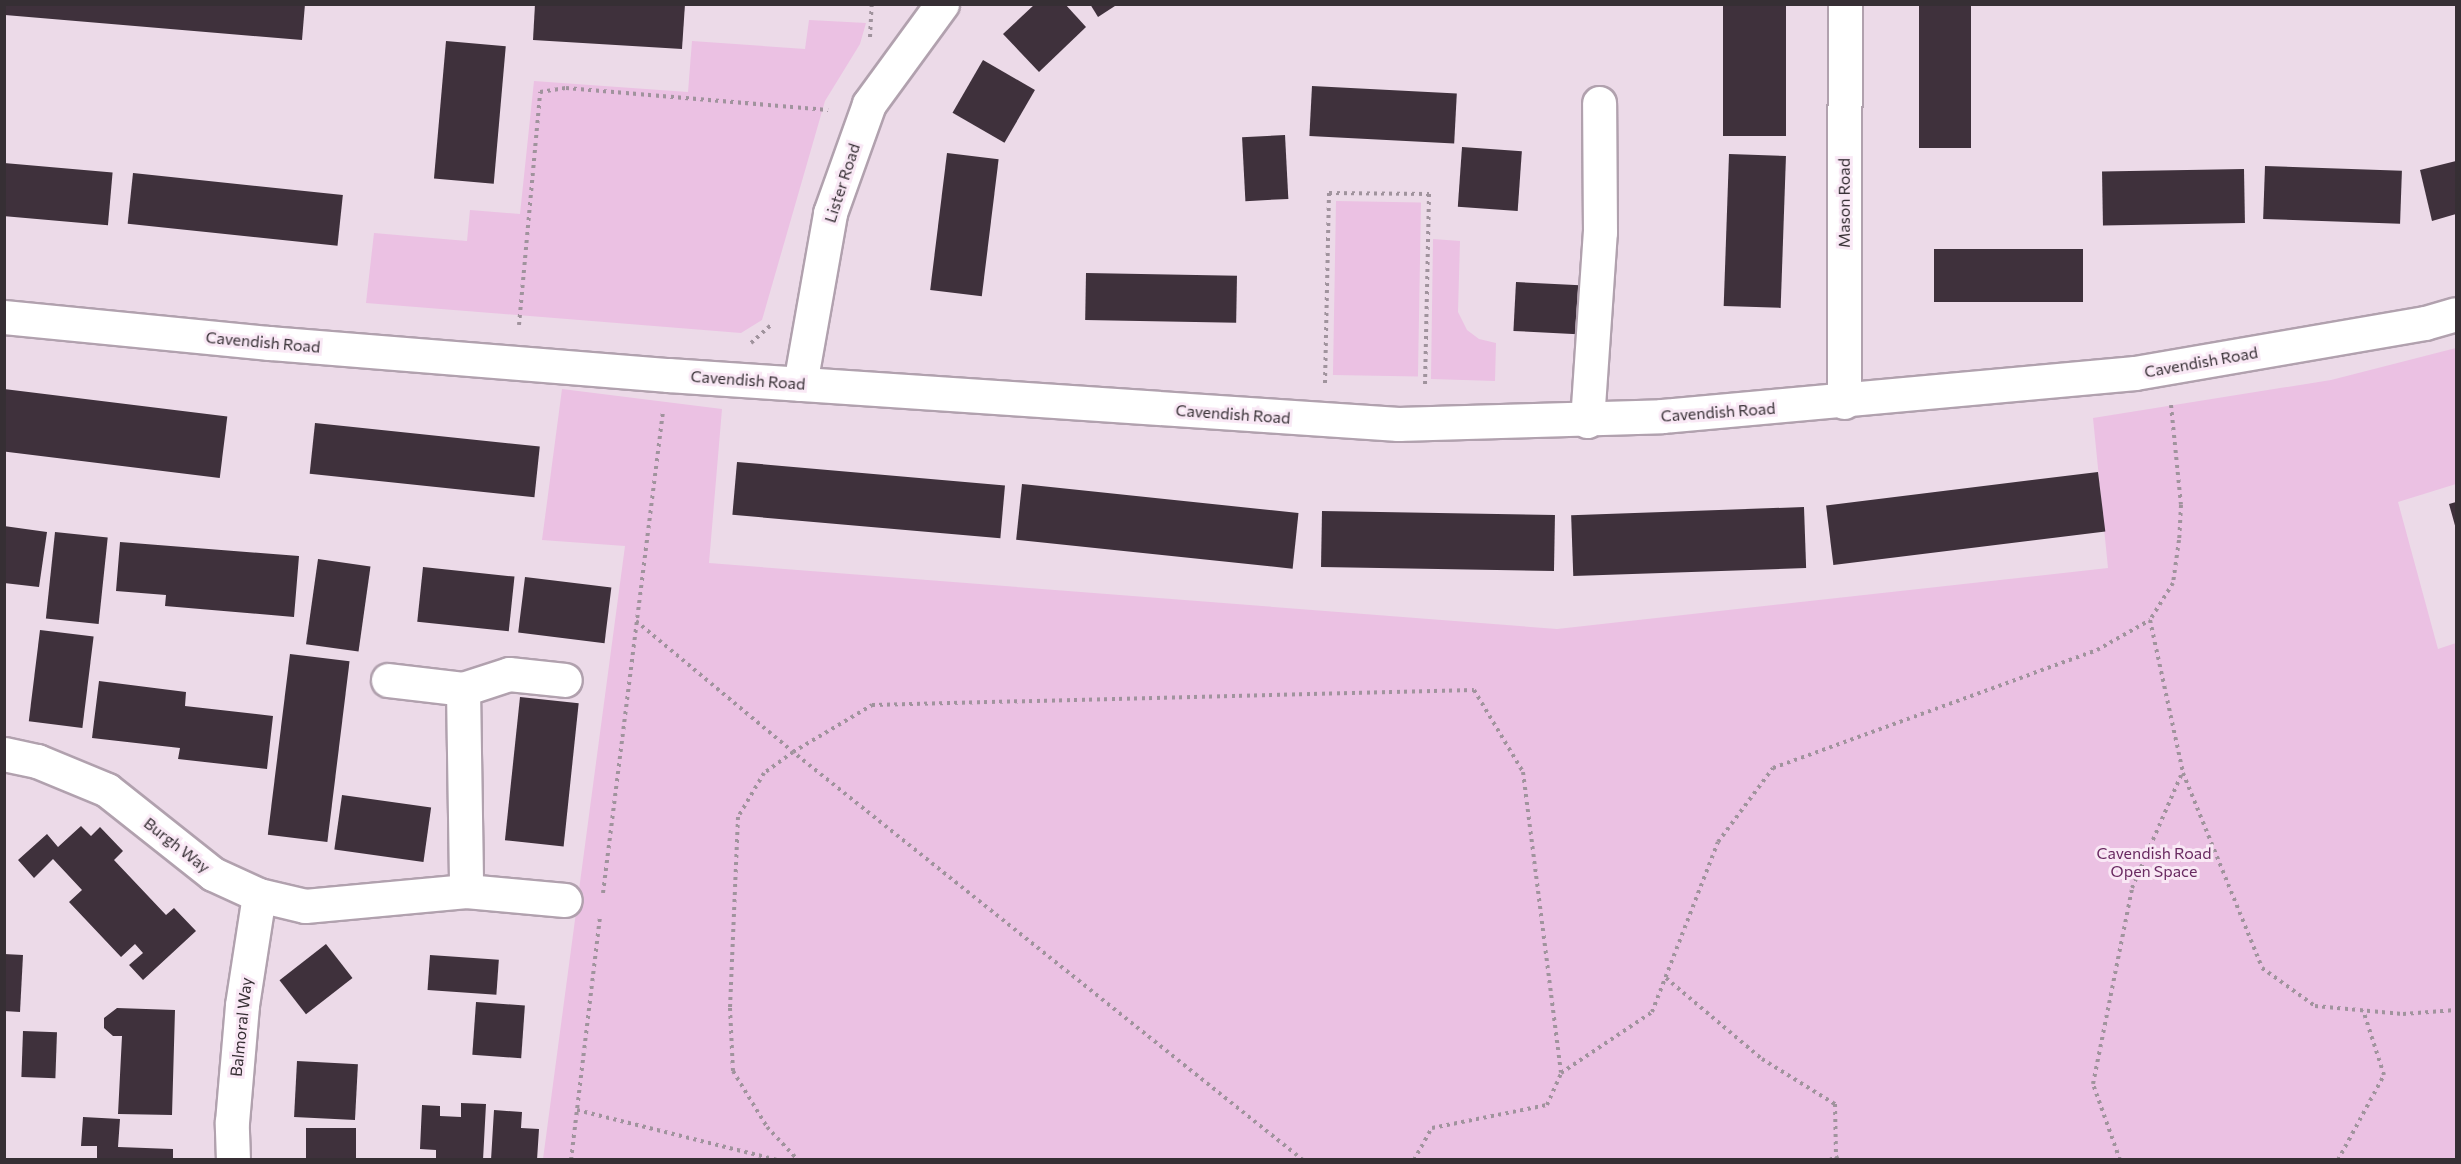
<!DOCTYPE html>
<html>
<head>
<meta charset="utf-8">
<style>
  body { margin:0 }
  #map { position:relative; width:2461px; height:1164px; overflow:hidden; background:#ecdae8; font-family:Commissioner,sans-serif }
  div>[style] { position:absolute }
  .green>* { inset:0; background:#ebc1e3; transform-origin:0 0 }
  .building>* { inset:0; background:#3f313c; transform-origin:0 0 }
  .path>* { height:4px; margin-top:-2px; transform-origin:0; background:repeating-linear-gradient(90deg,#a0939d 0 3px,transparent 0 7.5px) }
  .roads { filter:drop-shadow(2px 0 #b1a1ae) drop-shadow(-2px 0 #b1a1ae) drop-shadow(0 2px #b1a1ae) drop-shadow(0 -2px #b1a1ae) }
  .minor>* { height:33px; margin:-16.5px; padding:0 16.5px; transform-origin:16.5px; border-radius:16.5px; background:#fff }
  span { translate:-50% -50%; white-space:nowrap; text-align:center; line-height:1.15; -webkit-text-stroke:6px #f9e8f5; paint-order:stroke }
  .street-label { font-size:16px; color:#362f34 }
  .park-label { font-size:16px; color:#692a61 }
  .frame { position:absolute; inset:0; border:6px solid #362f34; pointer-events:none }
</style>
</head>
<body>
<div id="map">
  <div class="green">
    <i style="clip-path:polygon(809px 20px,866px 23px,860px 44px,825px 101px,762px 320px,741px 333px,366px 303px,374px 233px,467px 241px,470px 210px,520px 214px,534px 81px,688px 92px,692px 41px,805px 49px)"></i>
    <i style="left:1336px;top:201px;width:85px;height:174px;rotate:1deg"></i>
    <i style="clip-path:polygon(1433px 239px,1460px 241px,1458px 312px,1467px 330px,1479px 339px,1496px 343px,1495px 381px,1431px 379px)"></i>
    <i style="clip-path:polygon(2456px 348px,2456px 484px,2398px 502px,2438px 649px,2456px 643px,2456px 1159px,543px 1159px,625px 546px,542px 540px,562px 389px,722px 409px,709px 563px,1557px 629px,2108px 568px,2093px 418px,2331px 380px)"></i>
  </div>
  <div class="building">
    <i style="clip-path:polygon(5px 4px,305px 4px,302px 40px,5px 15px)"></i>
    <i style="clip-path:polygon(535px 4px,685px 4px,682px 49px,533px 40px)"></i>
    <i style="clip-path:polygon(1035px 4px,1065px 4px,1086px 27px,1039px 72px,1003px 34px)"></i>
    <i style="clip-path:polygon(1090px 4px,1118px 4px,1098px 17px)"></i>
    <i style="left:1723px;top:4px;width:63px;height:132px"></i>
    <i style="left:1919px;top:4px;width:52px;height:144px"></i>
    <i style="left:446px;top:41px;width:60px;height:138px;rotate:5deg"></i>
    <i style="left:983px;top:60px;width:60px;height:61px;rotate:30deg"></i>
    <i style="left:1312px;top:86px;width:145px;height:50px;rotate:3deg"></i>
    <i style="left:1285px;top:135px;width:64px;height:43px;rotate:87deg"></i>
    <i style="left:1462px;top:147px;width:60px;height:60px;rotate:4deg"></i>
    <i style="left:947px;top:153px;width:52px;height:138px;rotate:7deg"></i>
    <i style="left:1729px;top:154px;width:57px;height:152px;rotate:2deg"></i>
    <i style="clip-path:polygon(2456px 161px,2456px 214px,2432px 221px,2420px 170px)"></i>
    <i style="left:4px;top:163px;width:109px;height:53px;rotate:5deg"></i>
    <i style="left:2265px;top:166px;width:137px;height:53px;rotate:2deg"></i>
    <i style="left:2244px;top:169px;width:54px;height:142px;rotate:89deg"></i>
    <i style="left:133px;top:173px;width:211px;height:51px;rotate:6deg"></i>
    <i style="left:1934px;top:249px;width:149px;height:53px"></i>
    <i style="left:1086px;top:273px;width:151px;height:47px;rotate:1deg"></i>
    <i style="left:1516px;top:282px;width:69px;height:49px;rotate:3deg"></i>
    <i style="left:4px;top:389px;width:225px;height:62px;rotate:7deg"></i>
    <i style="left:315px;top:423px;width:226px;height:51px;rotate:6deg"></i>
    <i style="left:737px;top:462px;width:269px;height:53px;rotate:5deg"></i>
    <i style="left:2098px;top:472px;width:60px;height:274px;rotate:83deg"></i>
    <i style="left:1022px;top:484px;width:278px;height:56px;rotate:6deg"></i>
    <i style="clip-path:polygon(2456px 502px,2456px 529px,2449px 504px)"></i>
    <i style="left:1804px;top:507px;width:61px;height:233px;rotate:88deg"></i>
    <i style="left:1322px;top:511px;width:233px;height:56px;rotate:1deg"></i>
    <i style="clip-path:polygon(4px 526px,47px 532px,39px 587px,4px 583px)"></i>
    <i style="left:55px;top:532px;width:53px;height:87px;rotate:6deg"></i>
    <i style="clip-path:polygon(120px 542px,299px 556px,294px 617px,165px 606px,166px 595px,116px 591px)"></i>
    <i style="left:318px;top:559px;width:53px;height:86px;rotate:8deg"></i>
    <i style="left:423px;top:567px;width:92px;height:55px;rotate:6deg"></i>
    <i style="left:525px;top:577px;width:87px;height:56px;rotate:7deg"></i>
    <i style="left:40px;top:630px;width:54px;height:92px;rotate:7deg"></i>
    <i style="left:290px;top:654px;width:60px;height:182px;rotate:7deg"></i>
    <i style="clip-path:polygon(99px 681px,186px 692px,185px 706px,273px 716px,267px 769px,178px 759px,180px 748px,92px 738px)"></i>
    <i style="left:520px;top:697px;width:59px;height:144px;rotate:6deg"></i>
    <i style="left:342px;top:795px;width:90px;height:55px;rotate:8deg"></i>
    <i style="clip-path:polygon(81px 826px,91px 836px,100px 827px,123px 851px,114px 860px,166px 915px,174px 908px,196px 931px,143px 980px,129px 965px,143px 953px,135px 944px,121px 957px,69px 902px,82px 890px,53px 859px,34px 878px,18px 860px,47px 834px,58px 847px)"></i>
    <i style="left:326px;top:944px;width:43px;height:59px;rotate:52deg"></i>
    <i style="clip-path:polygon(4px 954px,23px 955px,20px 1012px,4px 1011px)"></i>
    <i style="left:430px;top:955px;width:69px;height:35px;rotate:4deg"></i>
    <i style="left:476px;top:1002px;width:49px;height:53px;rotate:4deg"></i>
    <i style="clip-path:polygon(117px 1008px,175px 1010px,172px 1115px,118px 1114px,122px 1036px,113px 1036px,104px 1028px,104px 1018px)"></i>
    <i style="left:23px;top:1031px;width:34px;height:46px;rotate:2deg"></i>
    <i style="left:297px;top:1061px;width:61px;height:56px;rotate:3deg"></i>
    <i style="clip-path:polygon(461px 1103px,486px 1104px,483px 1160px,436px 1160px,436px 1150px,420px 1149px,422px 1105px,440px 1106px,440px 1116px,461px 1117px)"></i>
    <i style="clip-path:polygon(494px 1110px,522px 1112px,521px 1128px,539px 1129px,537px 1160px,491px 1160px)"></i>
    <i style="clip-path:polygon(83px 1117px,120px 1119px,118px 1147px,173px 1149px,173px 1160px,97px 1160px,97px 1146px,81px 1146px)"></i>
    <i style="left:306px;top:1128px;width:50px;height:32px"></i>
  </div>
  <div class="path">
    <i style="left:870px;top:37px;width:33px;rotate:-87deg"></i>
    <i style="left:519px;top:325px;width:234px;rotate:-84.8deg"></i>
    <i style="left:540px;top:92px;width:26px;rotate:-9deg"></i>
    <i style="left:566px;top:88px;width:263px;rotate:4.8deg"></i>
    <i style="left:751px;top:343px;width:28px;rotate:-42deg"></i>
    <i style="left:1325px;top:383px;width:190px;rotate:-88.8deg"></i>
    <i style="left:1329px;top:193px;width:100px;rotate:0.6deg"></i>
    <i style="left:1429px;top:194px;width:194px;rotate:91.2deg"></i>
    <i style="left:2171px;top:405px;width:100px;rotate:84.3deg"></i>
    <i style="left:2181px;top:505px;width:35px;rotate:93deg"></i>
    <i style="left:2179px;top:540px;width:43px;rotate:97.9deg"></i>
    <i style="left:2173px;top:583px;width:44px;rotate:121.9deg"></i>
    <i style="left:2150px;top:620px;width:157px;rotate:77.8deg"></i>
    <i style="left:2183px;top:773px;width:210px;rotate:67.9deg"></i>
    <i style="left:2262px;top:968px;width:65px;rotate:35.6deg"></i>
    <i style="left:2315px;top:1006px;width:88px;rotate:5.2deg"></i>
    <i style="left:2403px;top:1014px;width:53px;rotate:-4.3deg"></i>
    <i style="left:636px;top:621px;width:204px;rotate:39.8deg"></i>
    <i style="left:793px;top:752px;width:36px;rotate:144deg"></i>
    <i style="left:764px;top:773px;width:51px;rotate:120.6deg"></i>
    <i style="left:738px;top:817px;width:191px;rotate:92.4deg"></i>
    <i style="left:730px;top:1008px;width:63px;rotate:87.3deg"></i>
    <i style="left:733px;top:1071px;width:66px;rotate:58.7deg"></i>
    <i style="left:767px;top:1127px;width:45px;rotate:46.8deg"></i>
    <i style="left:603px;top:893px;width:485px;rotate:-82.9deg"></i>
    <i style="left:1666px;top:978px;width:126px;rotate:40.2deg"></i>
    <i style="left:1762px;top:1059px;width:86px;rotate:31.7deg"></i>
    <i style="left:1835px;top:1104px;width:52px;rotate:88.9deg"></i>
    <i style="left:577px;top:1110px;width:207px;rotate:14deg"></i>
    <i style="left:571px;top:1160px;width:247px;rotate:-83.2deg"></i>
    <i style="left:1303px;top:1160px;width:653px;rotate:-141.34deg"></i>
    <i style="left:793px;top:752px;width:92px;rotate:-30.7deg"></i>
    <i style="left:872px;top:705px;width:602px;rotate:-1.43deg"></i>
    <i style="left:1474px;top:690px;width:96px;rotate:59.1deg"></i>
    <i style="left:1523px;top:772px;width:303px;rotate:82.8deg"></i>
    <i style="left:1561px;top:1073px;width:110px;rotate:-33.8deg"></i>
    <i style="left:1652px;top:1012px;width:182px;rotate:-68.8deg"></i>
    <i style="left:1718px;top:842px;width:92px;rotate:-53.4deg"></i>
    <i style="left:1773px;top:768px;width:345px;rotate:-20deg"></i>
    <i style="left:2097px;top:650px;width:61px;rotate:-29.5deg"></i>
    <i style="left:1414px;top:1160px;width:37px;rotate:-61deg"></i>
    <i style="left:1432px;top:1128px;width:117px;rotate:-11.3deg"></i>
    <i style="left:1547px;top:1105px;width:35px;rotate:-66deg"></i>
    <i style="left:1830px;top:1160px;width:7px;rotate:-34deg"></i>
    <i style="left:1836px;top:1156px;width:4px;rotate:63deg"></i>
    <i style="left:2120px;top:1160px;width:81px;rotate:-109.6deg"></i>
    <i style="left:2093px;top:1084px;width:200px;rotate:-78.7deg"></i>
    <i style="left:2132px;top:888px;width:125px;rotate:-66.5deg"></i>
    <i style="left:2338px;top:1160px;width:97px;rotate:-61.6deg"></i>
    <i style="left:2384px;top:1075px;width:68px;rotate:-107.9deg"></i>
  </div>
  <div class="roads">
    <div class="minor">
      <i style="left:4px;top:317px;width:266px;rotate:5.6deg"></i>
      <i style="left:269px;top:343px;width:400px;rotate:4.6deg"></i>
      <i style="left:668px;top:375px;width:732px;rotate:3.84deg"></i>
      <i style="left:1398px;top:424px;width:264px;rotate:-1.7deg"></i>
      <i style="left:1662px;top:416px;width:475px;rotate:-5.2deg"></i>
      <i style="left:2135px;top:373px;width:294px;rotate:-9.8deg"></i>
      <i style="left:2425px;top:323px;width:32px;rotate:-16deg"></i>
      <i style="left:800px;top:384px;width:174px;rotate:-80deg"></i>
      <i style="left:830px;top:213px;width:116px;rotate:-70.3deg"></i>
      <i style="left:869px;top:104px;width:124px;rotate:-53.9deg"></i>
      <i style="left:1844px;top:402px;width:398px;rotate:-89.9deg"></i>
      <i style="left:1587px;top:421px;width:189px;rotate:-86.1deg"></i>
      <i style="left:1600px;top:232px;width:129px;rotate:-90.4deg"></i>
      <i style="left:388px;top:680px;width:76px;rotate:6.8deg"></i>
      <i style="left:463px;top:689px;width:202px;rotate:89.1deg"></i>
      <i style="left:463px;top:689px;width:48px;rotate:-18.1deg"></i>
      <i style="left:509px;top:674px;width:56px;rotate:6.1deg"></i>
      <i style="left:4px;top:754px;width:34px;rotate:12deg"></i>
      <i style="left:37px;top:761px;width:76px;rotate:22.5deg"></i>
      <i style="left:107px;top:790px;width:135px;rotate:38.4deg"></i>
      <i style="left:213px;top:874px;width:51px;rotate:24.5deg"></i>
      <i style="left:259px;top:895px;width:47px;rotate:13.4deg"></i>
      <i style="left:305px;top:906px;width:162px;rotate:-5.3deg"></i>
      <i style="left:466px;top:891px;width:99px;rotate:5.2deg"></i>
      <i style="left:233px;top:1160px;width:38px;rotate:-92deg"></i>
      <i style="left:232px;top:1122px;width:117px;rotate:-85.1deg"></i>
      <i style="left:242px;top:1005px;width:111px;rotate:-81.2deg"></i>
    </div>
  </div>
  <div class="street-label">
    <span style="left:842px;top:183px;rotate:-72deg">Lister Road</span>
    <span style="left:1844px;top:203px;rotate:-90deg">Mason Road</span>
    <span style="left:263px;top:342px;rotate:5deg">Cavendish Road</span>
    <span style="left:2201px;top:362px;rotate:-10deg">Cavendish Road</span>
    <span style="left:748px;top:380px;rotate:4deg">Cavendish Road</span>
    <span style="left:1718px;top:412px;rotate:-4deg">Cavendish Road</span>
    <span style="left:1233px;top:414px;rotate:4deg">Cavendish Road</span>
    <span style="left:177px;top:845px;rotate:38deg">Burgh Way</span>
    <span style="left:241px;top:1027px;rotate:-84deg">Balmoral Way</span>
  </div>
  <div class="park-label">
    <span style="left:2154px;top:862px">Cavendish Road<br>Open Space</span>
  </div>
  <div class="frame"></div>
</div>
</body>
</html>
